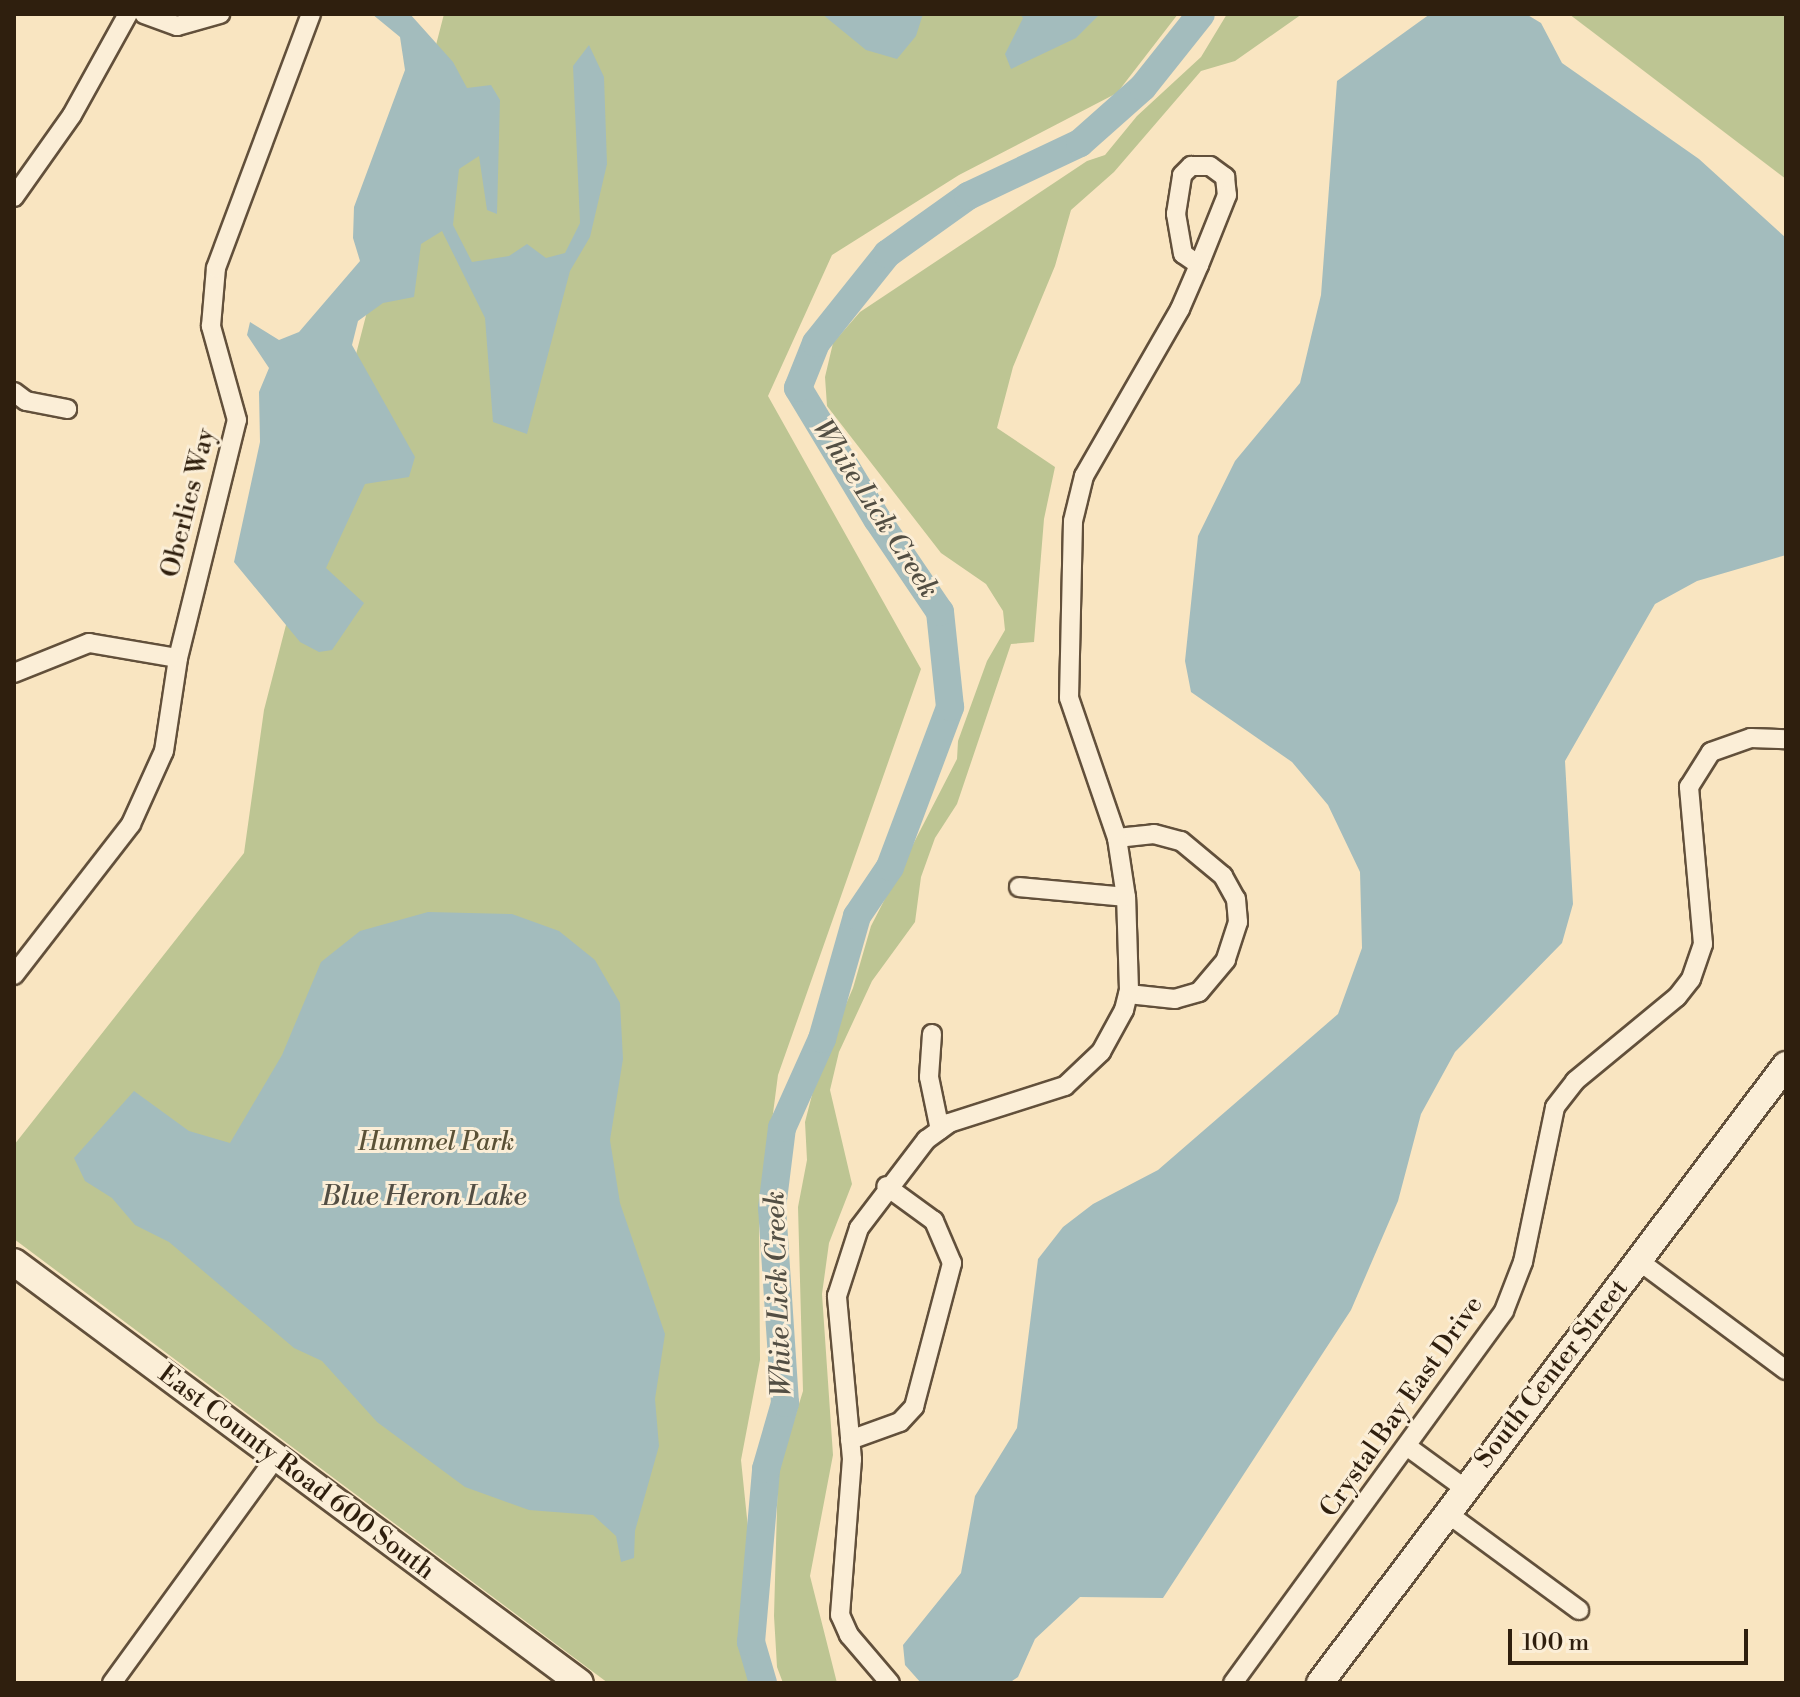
<!DOCTYPE html>
<html>
<head>
<meta charset="utf-8">
<style>
  body { margin:0 }
  #map { position:relative; width:1800px; height:1697px; overflow:hidden; background:#f9e5c1; font-family:"Libre Bodoni",serif }
  div>[style] { position:absolute }
  .green>* { inset:0; background:#bdc593 }
  .water>* { inset:0; background:#a3bcbd }
  .river>* { height:28px; margin:-14px; padding:0 14px; transform-origin:14px; border-radius:14px; background:#a3bcbd }
  .roads { filter:drop-shadow(2px 0 #62503b) drop-shadow(-2px 0 #62503b) drop-shadow(0 2px #62503b) drop-shadow(0 -2px #62503b) }
  .street>* { height:18px; margin:-9px; padding:0 9px; transform-origin:9px; border-radius:9px; background:#fbeed7 }
  .secondary>* { height:26px; margin:-13px; padding:0 13px; transform-origin:13px; border-radius:13px; background:#fbeed7 }
  span { translate:-50% -50%; white-space:nowrap; text-align:center; line-height:1.15; -webkit-text-stroke:6px #fbeed7; paint-order:stroke }
  .street-label { font-size:26px; color:#2f1f0e }
  .park-label { font-size:26px; color:#5a5136; font-style:italic }
  .water-label { font-size:28px; color:#524e43; font-style:italic }
  .frame { position:absolute; inset:0; border:16px solid #2f1f0e; pointer-events:none }
  .scale { position:absolute; left:1508px; top:1629px; width:240px; height:36px; box-sizing:border-box; border:4px solid #2f1f0e; border-top:0; padding-left:10px; font-size:24px; line-height:28px; white-space:nowrap; color:#2f1f0e; -webkit-text-stroke:6px #fbeed7; paint-order:stroke }
</style>
</head>
<body>
<div id="map">
  <div class="green">
    <i style="clip-path:polygon(444px 14px,1178px 14px,1117px 93px,959px 175px,832px 255px,768px 396px,921px 669px,778px 1075px,759px 1221px,760px 1360px,741px 1460px,764px 1683px,608px 1683px,14px 1239px,14px 1145px,244px 853px,264px 710px)"></i>
    <i style="clip-path:polygon(1227px 14px,1302px 14px,1235px 61px,1201px 71px,1114px 172px,1071px 210px,1055px 266px,1013px 367px,997px 428px,1055px 467px,1044px 519px,1034px 642px,1011px 644px,957px 804px,935px 838px,921px 877px,915px 922px,872px 981px,839px 1052px,830px 1090px,852px 1184px,829px 1243px,822px 1294px,833px 1455px,810px 1576px,837px 1683px,783px 1683px,777px 1667px,774px 1616px,778px 1472px,803px 1391px,798px 1207px,807px 1160px,805px 1122px,820px 1064px,853px 988px,871px 926px,957px 759px,958px 741px,987px 661px,1005px 630px,1003px 611px,986px 584px,941px 553px,827px 406px,825px 377px,833px 343px,860px 312px,1087px 161px,1105px 155px,1137px 116px,1201px 57px)"></i>
    <i style="clip-path:polygon(1569px 14px,1786px 14px,1786px 179px)"></i>
  </div>
  <div class="water">
    <i style="clip-path:polygon(372px 14px,410px 14px,453px 62px,467px 88px,491px 85px,500px 100px,497px 214px,487px 210px,479px 156px,459px 169px,453px 225px,472px 262px,509px 256px,527px 244px,546px 258px,565px 253px,580px 223px,573px 66px,589px 45px,604px 77px,607px 164px,590px 237px,570px 271px,527px 434px,493px 422px,485px 318px,442px 231px,421px 244px,414px 297px,383px 303px,358px 321px,352px 345px,415px 457px,409px 477px,365px 484px,326px 568px,364px 603px,332px 650px,319px 652px,300px 642px,234px 562px,260px 442px,259px 392px,269px 368px,247px 335px,250px 322px,279px 340px,299px 332px,360px 261px,353px 238px,354px 207px,405px 70px,400px 37px)"></i>
    <i style="clip-path:polygon(822px 14px,923px 14px,916px 36px,897px 59px,866px 50px)"></i>
    <i style="clip-path:polygon(1020px 14px,1100px 14px,1076px 38px,1011px 69px,1005px 54px,1023px 18px)"></i>
    <i style="clip-path:polygon(1430px 14px,1526px 14px,1541px 23px,1562px 63px,1699px 159px,1786px 238px,1786px 555px,1697px 581px,1655px 604px,1565px 761px,1573px 904px,1562px 943px,1455px 1052px,1421px 1114px,1398px 1201px,1351px 1310px,1163px 1598px,1080px 1597px,1035px 1639px,1018px 1677px,1009px 1683px,921px 1683px,905px 1665px,903px 1645px,961px 1573px,975px 1496px,1017px 1428px,1038px 1259px,1063px 1227px,1093px 1204px,1158px 1170px,1338px 1014px,1362px 948px,1360px 872px,1328px 805px,1292px 762px,1191px 692px,1185px 661px,1198px 536px,1235px 461px,1300px 383px,1321px 295px,1337px 81px)"></i>
    <i style="clip-path:polygon(428px 912px,512px 914px,559px 931px,595px 960px,620px 1003px,623px 1059px,610px 1140px,620px 1203px,665px 1334px,655px 1399px,659px 1446px,635px 1531px,634px 1558px,621px 1562px,616px 1536px,593px 1515px,529px 1510px,465px 1487px,377px 1422px,322px 1361px,294px 1348px,169px 1242px,135px 1225px,112px 1198px,85px 1181px,74px 1158px,134px 1091px,189px 1131px,230px 1143px,282px 1055px,321px 962px,360px 931px)"></i>
  </div>
  <div class="river">
    <i style="left:763px;top:1683px;width:43px;rotate:-106.3deg"></i>
    <i style="left:751px;top:1642px;width:174px;rotate:-85deg"></i>
    <i style="left:766px;top:1469px;width:69px;rotate:-73.9deg"></i>
    <i style="left:785px;top:1403px;width:195px;rotate:-93.8deg"></i>
    <i style="left:772px;top:1208px;width:81px;rotate:-82.9deg"></i>
    <i style="left:782px;top:1128px;width:98px;rotate:-65.8deg"></i>
    <i style="left:822px;top:1039px;width:128px;rotate:-74.1deg"></i>
    <i style="left:857px;top:916px;width:59px;rotate:-56deg"></i>
    <i style="left:890px;top:867px;width:171px;rotate:-69.4deg"></i>
    <i style="left:950px;top:707px;width:96px;rotate:-96deg"></i>
    <i style="left:940px;top:612px;width:112px;rotate:-124.1deg"></i>
    <i style="left:877px;top:519px;width:153px;rotate:-121.1deg"></i>
    <i style="left:798px;top:388px;width:48px;rotate:-68.2deg"></i>
    <i style="left:816px;top:343px;width:114px;rotate:-51.4deg"></i>
    <i style="left:887px;top:254px;width:100px;rotate:-35.6deg"></i>
    <i style="left:968px;top:196px;width:124px;rotate:-25.3deg"></i>
    <i style="left:1080px;top:143px;width:84px;rotate:-41.6deg"></i>
    <i style="left:1143px;top:87px;width:93px;rotate:-51.5deg"></i>
  </div>
  <div class="roads">
    <div class="street">
      <i style="left:144px;top:14px;width:35px;rotate:20deg"></i>
      <i style="left:177px;top:26px;width:45px;rotate:-15.6deg"></i>
      <i style="left:1191px;top:166px;width:19px"></i>
      <i style="left:1210px;top:166px;width:19px;rotate:36deg"></i>
      <i style="left:1225px;top:177px;width:18px;rotate:84deg"></i>
      <i style="left:1227px;top:195px;width:75px;rotate:111.8deg"></i>
      <i style="left:1199px;top:265px;width:19px;rotate:-145deg"></i>
      <i style="left:1183px;top:254px;width:41px;rotate:-99.9deg"></i>
      <i style="left:1176px;top:214px;width:39px;rotate:-81deg"></i>
      <i style="left:1182px;top:175px;width:13px;rotate:-45deg"></i>
      <i style="left:14px;top:197px;width:100px;rotate:-54.7deg"></i>
      <i style="left:72px;top:115px;width:115px;rotate:-61deg"></i>
      <i style="left:14px;top:392px;width:15px;rotate:37deg"></i>
      <i style="left:26px;top:401px;width:42px;rotate:11deg"></i>
      <i style="left:14px;top:673px;width:81px;rotate:-21.8deg"></i>
      <i style="left:89px;top:643px;width:90px;rotate:9.6deg"></i>
      <i style="left:1117px;top:838px;width:37px;rotate:-6deg"></i>
      <i style="left:1154px;top:834px;width:28px;rotate:15deg"></i>
      <i style="left:1181px;top:841px;width:55px;rotate:39.8deg"></i>
      <i style="left:1223px;top:876px;width:26px;rotate:61deg"></i>
      <i style="left:1236px;top:899px;width:23px;rotate:85deg"></i>
      <i style="left:1238px;top:922px;width:40px;rotate:108deg"></i>
      <i style="left:1226px;top:960px;width:42px;rotate:130.2deg"></i>
      <i style="left:1199px;top:992px;width:25px;rotate:164deg"></i>
      <i style="left:1175px;top:999px;width:47px;rotate:-173.9deg"></i>
      <i style="left:1019px;top:887px;width:107px;rotate:5.3deg"></i>
      <i style="left:14px;top:975px;width:191px;rotate:-52.2deg"></i>
      <i style="left:131px;top:824px;width:80px;rotate:-65.7deg"></i>
      <i style="left:164px;top:751px;width:94px;rotate:-81.4deg"></i>
      <i style="left:178px;top:658px;width:245px;rotate:-76.1deg"></i>
      <i style="left:237px;top:420px;width:98px;rotate:-105.5deg"></i>
      <i style="left:211px;top:326px;width:58px;rotate:-85.1deg"></i>
      <i style="left:216px;top:268px;width:271px;rotate:-69.5deg"></i>
      <i style="left:932px;top:1034px;width:43px;rotate:94deg"></i>
      <i style="left:929px;top:1077px;width:54px;rotate:78.3deg"></i>
      <i style="left:1639px;top:1261px;width:183px;rotate:36.6deg"></i>
      <i style="left:850px;top:1440px;width:53px;rotate:-19.8deg"></i>
      <i style="left:900px;top:1422px;width:21px;rotate:-47deg"></i>
      <i style="left:914px;top:1407px;width:149px;rotate:-75.2deg"></i>
      <i style="left:952px;top:1263px;width:46px;rotate:-113.2deg"></i>
      <i style="left:934px;top:1221px;width:59px;rotate:-143.9deg"></i>
      <i style="left:1408px;top:1447px;width:69px;rotate:36.2deg"></i>
      <i style="left:1447px;top:1513px;width:164px;rotate:36.3deg"></i>
      <i style="left:112px;top:1683px;width:277px;rotate:-54deg"></i>
      <i style="left:890px;top:1683px;width:63px;rotate:-130.5deg"></i>
      <i style="left:849px;top:1635px;width:22px;rotate:-114deg"></i>
      <i style="left:840px;top:1615px;width:156px;rotate:-85.6deg"></i>
      <i style="left:852px;top:1459px;width:164px;rotate:-95.3deg"></i>
      <i style="left:837px;top:1296px;width:71px;rotate:-72.1deg"></i>
      <i style="left:859px;top:1228px;width:111px;rotate:-52.7deg"></i>
      <i style="left:926px;top:1140px;width:29px;rotate:-36deg"></i>
      <i style="left:949px;top:1123px;width:122px;rotate:-17.7deg"></i>
      <i style="left:1065px;top:1086px;width:50px;rotate:-43.4deg"></i>
      <i style="left:1101px;top:1052px;width:48px;rotate:-61.3deg"></i>
      <i style="left:1124px;top:1010px;width:21px;rotate:-76deg"></i>
      <i style="left:1129px;top:990px;width:93px;rotate:-91.8deg"></i>
      <i style="left:1126px;top:897px;width:60px;rotate:-98.7deg"></i>
      <i style="left:1117px;top:838px;width:148px;rotate:-108.9deg"></i>
      <i style="left:1069px;top:698px;width:177px;rotate:-88.7deg"></i>
      <i style="left:1073px;top:521px;width:46px;rotate:-76.3deg"></i>
      <i style="left:1084px;top:476px;width:193px;rotate:-60.1deg"></i>
      <i style="left:1180px;top:309px;width:48px;rotate:-66.6deg"></i>
      <i style="left:1233px;top:1683px;width:460px;rotate:-53.9deg"></i>
      <i style="left:1504px;top:1311px;width:53px;rotate:-68.8deg"></i>
      <i style="left:1523px;top:1262px;width:158px;rotate:-78.3deg"></i>
      <i style="left:1555px;top:1107px;width:33px;rotate:-52deg"></i>
      <i style="left:1575px;top:1081px;width:132px;rotate:-39.5deg"></i>
      <i style="left:1677px;top:997px;width:23px;rotate:-52deg"></i>
      <i style="left:1691px;top:979px;width:37px;rotate:-71deg"></i>
      <i style="left:1703px;top:944px;width:158px;rotate:-95.1deg"></i>
      <i style="left:1689px;top:787px;width:41px;rotate:-57.8deg"></i>
      <i style="left:1711px;top:752px;width:42px;rotate:-19.3deg"></i>
      <i style="left:1751px;top:738px;width:35px;rotate:2deg"></i>
    </div>
    <div class="secondary">
      <i style="left:14px;top:1262px;width:705px;rotate:36.64deg"></i>
      <i style="left:1320px;top:1683px;width:774px;rotate:-52.98deg"></i>
    </div>
  </div>
  <div class="street-label">
    <span style="left:189px;top:503px;rotate:-76deg">Oberlies Way</span>
    <span style="left:1552px;top:1374px;rotate:-52deg">South Center Street</span>
    <span style="left:1402px;top:1407px;rotate:-55deg">Crystal Bay East Drive</span>
    <span style="left:296px;top:1473px;rotate:37deg">East County Road 600 South</span>
  </div>
  <div class="park-label">
    <span style="left:436px;top:1143px">Hummel Park</span>
  </div>
  <div class="water-label">
    <span style="left:875px;top:509px;rotate:57deg">White Lick Creek</span>
    <span style="left:424px;top:1197px">Blue Heron Lake</span>
    <span style="left:779px;top:1294px;rotate:-92deg">White Lick Creek</span>
  </div>
  <div class="frame"></div>
  <div class="scale">100 m</div>
</div>
</body>
</html>
